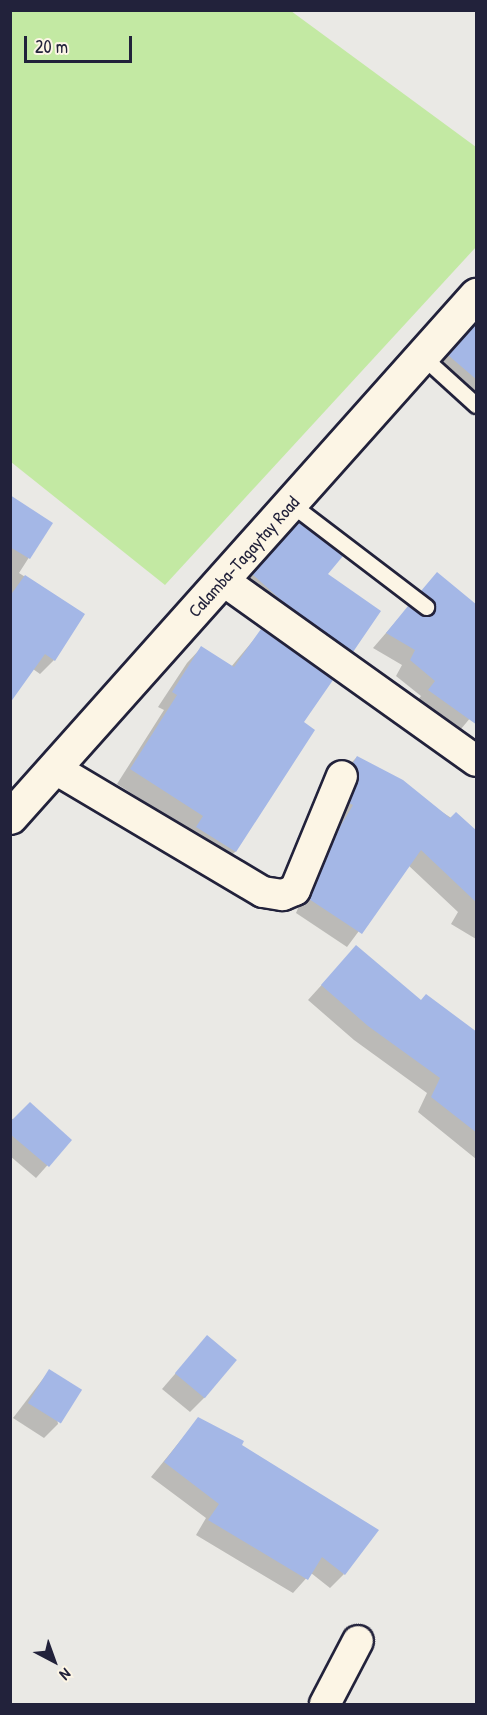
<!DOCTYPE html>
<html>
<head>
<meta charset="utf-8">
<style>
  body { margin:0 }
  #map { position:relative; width:487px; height:1715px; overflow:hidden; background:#eae9e5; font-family:"Patrick Hand",sans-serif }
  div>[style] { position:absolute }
  .green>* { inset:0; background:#c3e9a3 }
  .shadow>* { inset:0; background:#0003 }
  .building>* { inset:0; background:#a4b7e6; transform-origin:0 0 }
  .roads { filter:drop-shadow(2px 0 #22223b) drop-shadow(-2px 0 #22223b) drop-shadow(0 2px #22223b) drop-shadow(0 -2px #22223b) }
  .service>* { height:15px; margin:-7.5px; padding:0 7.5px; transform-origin:7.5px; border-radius:7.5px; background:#fcf5e5 }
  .minor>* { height:30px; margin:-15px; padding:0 15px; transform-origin:15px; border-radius:15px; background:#fcf5e5 }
  .secondary>* { height:33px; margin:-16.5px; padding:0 16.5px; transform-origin:16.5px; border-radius:16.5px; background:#fcf5e5 }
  span { translate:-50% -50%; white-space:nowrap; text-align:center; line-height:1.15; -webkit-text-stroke:4.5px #fcf5e5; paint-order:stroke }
  .street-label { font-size:18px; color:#22223b }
  .frame { position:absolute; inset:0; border:12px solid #22223b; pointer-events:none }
  .north { position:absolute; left:24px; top:1631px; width:60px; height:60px; -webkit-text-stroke:4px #fcf5e5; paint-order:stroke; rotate:139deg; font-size:16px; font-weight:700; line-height:24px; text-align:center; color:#22223b }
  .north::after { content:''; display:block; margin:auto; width:21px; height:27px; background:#22223b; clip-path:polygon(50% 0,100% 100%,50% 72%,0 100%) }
  .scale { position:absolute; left:24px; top:36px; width:108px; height:27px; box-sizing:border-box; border:3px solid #22223b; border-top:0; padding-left:8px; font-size:18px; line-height:21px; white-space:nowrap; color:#22223b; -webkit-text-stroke:4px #fcf5e5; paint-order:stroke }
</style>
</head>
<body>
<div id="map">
  <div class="green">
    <i style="clip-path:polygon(10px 11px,291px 11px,476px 147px,476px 247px,165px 585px,11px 462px)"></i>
  </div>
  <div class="shadow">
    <i style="clip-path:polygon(476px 319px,476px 398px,434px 370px)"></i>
    <i style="clip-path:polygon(10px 497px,51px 523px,19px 573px,83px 614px,54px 660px,40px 674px,33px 669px,10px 699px)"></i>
    <i style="clip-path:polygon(284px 538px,326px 574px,351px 651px,337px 665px,239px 590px)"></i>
    <i style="clip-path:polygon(437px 574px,476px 711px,456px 735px,414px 705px,421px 696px,396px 676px,402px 665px,373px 648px)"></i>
    <i style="clip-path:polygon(261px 631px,302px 723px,313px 730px,235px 852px,220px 866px,190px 831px,117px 784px,164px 710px,158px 707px,187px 663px,201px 648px,231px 667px)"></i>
    <i style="clip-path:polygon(357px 757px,476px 834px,476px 939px,451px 924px,458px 912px,408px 865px,347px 947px,296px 913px,326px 842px,340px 820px,336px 817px,343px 771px)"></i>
    <i style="clip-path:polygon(356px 947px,420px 1001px,476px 1034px,476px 1159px,418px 1112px,427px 1093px,354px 1040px,308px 1000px)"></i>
    <i style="clip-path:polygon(10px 1118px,70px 1140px,36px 1178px,10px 1156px)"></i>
    <i style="clip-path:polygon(207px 1337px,204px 1398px,190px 1412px,162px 1389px)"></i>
    <i style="clip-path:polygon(49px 1371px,58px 1424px,44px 1438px,13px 1418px)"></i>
    <i style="clip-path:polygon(198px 1419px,240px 1445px,344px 1574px,330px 1588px,311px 1573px,293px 1593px,196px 1535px,206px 1518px,151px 1477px)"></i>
  </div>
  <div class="building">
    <i style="clip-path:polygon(477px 323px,477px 380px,448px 355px)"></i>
    <i style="clip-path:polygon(10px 495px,53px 523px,30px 559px,10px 547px)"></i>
    <i style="clip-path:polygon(298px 522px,343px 556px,328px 574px,381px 611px,353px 652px,281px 600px,252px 574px)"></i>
    <i style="clip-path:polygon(437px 572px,477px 605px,477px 725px,428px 690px,435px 681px,410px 660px,415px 650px,386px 633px,408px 606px,424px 617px,433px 613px,435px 603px,421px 591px)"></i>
    <i style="clip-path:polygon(25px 575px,85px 614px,55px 661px,45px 654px,10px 703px,10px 596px)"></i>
    <i style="clip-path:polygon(261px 629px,333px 680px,304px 722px,315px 730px,236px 852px,196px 827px,203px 816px,130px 769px,177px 695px,172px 692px,201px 646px,234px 667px)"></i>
    <i style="clip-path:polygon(357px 756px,403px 780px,450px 818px,456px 812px,477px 831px,477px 903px,421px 850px,362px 934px,309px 899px,340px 827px,353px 805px,349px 803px,358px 782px,359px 773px,353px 763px)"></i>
    <i style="clip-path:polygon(356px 945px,421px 1000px,426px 994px,477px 1032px,477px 1133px,431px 1097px,440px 1078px,368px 1026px,321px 985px)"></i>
    <i style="clip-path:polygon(30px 1102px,72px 1140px,49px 1167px,10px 1134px,10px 1122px)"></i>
    <i style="left:207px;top:1335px;width:39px;height:50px;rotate:40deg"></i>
    <i style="left:49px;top:1369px;width:39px;height:40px;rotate:32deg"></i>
    <i style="clip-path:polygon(198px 1417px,244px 1441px,242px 1445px,379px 1530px,345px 1575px,322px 1557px,308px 1580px,208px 1520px,219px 1504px,164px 1462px)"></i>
  </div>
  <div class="roads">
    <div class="service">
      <i style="left:422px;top:356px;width:73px;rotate:42.2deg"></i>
      <i style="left:291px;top:504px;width:170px;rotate:37.3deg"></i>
    </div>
    <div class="minor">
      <i style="left:224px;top:581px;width:310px;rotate:35.5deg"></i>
      <i style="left:54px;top:768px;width:243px;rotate:30.7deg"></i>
      <i style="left:263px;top:892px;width:20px;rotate:9deg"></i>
      <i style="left:283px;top:895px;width:13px;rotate:-23deg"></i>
      <i style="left:295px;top:890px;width:123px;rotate:-67.6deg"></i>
      <i style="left:325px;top:1704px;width:71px;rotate:-62.4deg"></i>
    </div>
    <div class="secondary">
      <i style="left:10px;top:817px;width:700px;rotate:-48.24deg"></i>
    </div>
  </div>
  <div class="street-label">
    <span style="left:244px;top:557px;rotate:-48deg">Calamba-Tagaytay Road</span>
  </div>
  <div class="frame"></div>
  <div class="north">N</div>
  <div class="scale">20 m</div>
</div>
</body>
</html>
